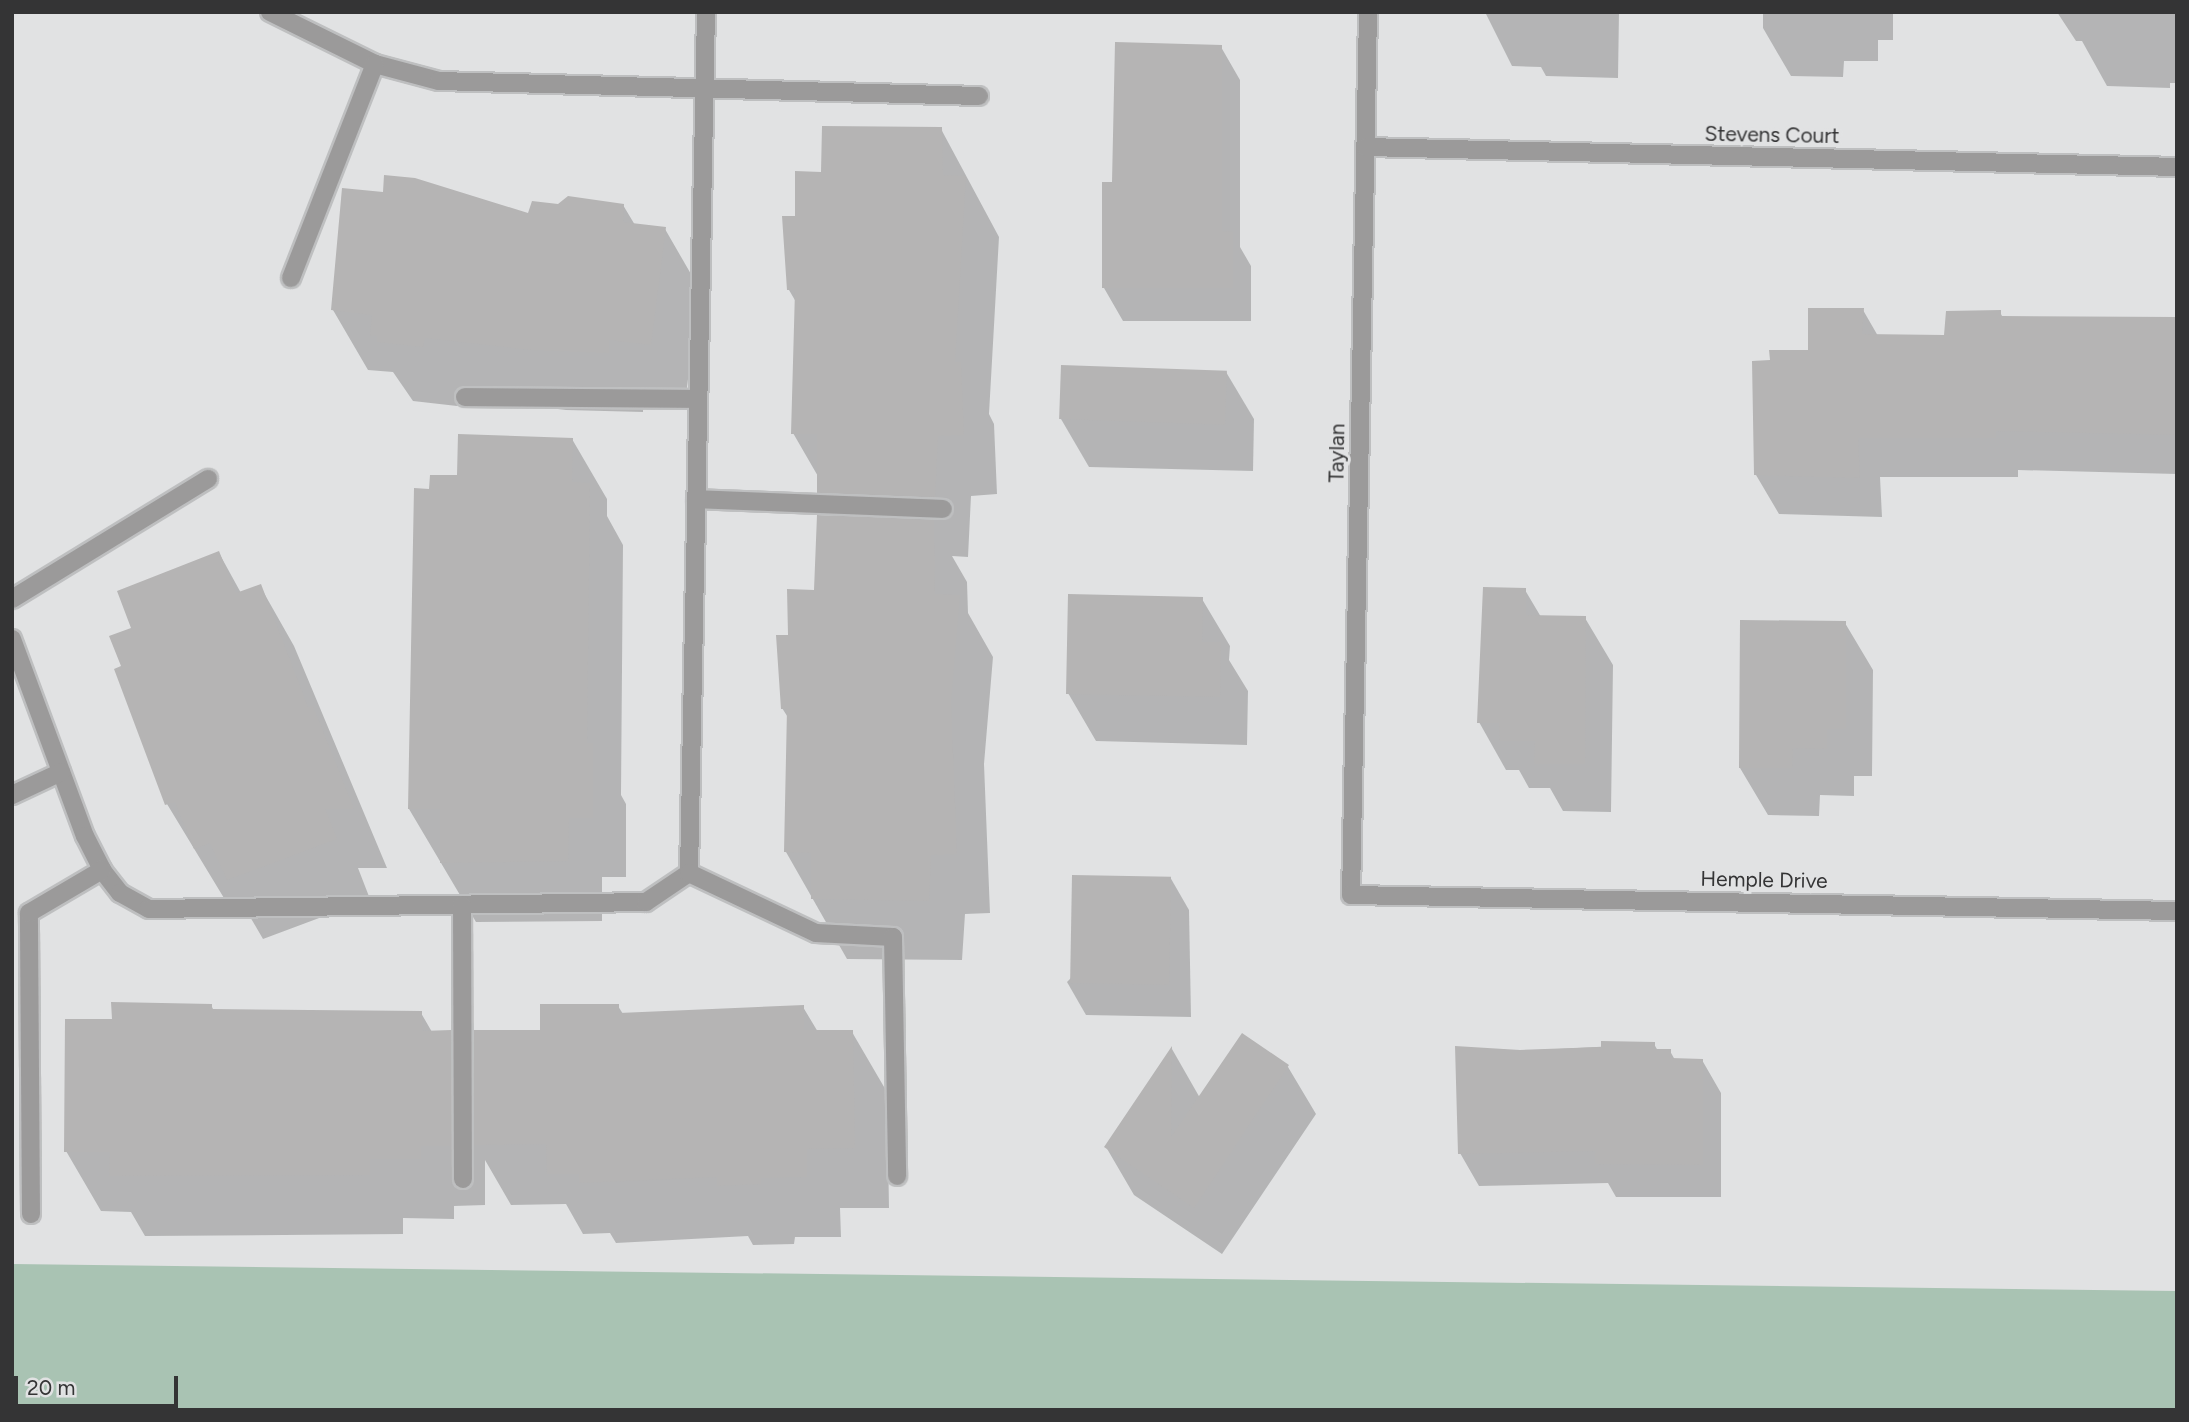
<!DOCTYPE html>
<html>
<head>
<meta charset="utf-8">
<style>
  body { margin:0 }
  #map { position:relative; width:2189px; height:1422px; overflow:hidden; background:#e1e2e3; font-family:Figtree,sans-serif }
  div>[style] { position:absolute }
  .green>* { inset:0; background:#a9c3b3 }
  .shadow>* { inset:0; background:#0003 }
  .building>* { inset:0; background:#b5b4b4; transform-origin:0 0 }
  .roads { filter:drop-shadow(2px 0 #bebfc0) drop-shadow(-2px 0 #bebfc0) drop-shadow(0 2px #bebfc0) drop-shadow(0 -2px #bebfc0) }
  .lane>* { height:18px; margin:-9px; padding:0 9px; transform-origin:9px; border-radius:9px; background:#9b9a9a }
  .street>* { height:18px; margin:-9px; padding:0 9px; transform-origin:9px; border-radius:9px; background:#9b9a9a }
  span { translate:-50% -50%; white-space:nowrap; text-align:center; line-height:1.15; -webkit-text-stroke:6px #e1e2e3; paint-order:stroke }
  .street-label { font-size:21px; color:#343435 }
  .frame { position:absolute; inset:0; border:14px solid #343435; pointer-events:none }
  .scale { position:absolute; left:14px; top:1376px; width:164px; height:32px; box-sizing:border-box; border:4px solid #343435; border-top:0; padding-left:9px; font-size:21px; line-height:24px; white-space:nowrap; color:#343435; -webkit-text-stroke:5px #e1e2e3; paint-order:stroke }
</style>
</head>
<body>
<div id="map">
  <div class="green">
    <i style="clip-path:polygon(12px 1264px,2177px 1291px,2177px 1410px,12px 1410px)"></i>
  </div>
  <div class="shadow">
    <i style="clip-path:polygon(1485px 12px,1619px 12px,1618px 78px,1546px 76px,1541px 67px,1512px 66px)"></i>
    <i style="clip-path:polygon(1763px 12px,1893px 12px,1893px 40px,1878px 40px,1878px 61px,1844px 61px,1843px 77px,1791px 76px,1763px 28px)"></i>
    <i style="clip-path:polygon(2057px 12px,2177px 12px,2177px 83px,2170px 83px,2170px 88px,2107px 86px,2082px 41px,2076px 41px)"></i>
    <i style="clip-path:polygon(1221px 47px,1240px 80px,1240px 247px,1251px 266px,1251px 321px,1123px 321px,1104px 288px,1114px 183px)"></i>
    <i style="clip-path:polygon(941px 129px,999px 237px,989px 414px,994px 424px,997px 494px,971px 496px,968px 557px,952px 556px,967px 582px,968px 613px,993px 657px,984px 764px,990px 913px,965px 914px,962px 960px,847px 959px,786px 852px,789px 719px,782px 708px,790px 636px,816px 592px,834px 518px,819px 492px,819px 478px,793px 433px,796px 302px,789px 290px,797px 218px,823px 174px)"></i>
    <i style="clip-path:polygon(623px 205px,635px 225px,665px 229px,699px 288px,685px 404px,643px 399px,643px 412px,566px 410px,458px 397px,457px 406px,413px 401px,393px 372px,368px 370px,333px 310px,529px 215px,558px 206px)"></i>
    <i style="clip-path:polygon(1863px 310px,1878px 336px,1945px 337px,2000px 312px,2003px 318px,2177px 317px,2177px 474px,2018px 470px,2018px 477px,1880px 477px,1882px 517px,1779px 514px,1756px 475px,1771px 361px,1810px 352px)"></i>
    <i style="clip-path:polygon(1226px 372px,1254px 419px,1253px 471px,1089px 467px,1061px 419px)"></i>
    <i style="clip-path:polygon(572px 439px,607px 499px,607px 516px,623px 545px,621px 795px,626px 804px,626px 877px,602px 877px,602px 921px,476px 922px,409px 809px,431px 491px)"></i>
    <i style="clip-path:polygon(219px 553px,241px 593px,260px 586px,294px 646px,387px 868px,358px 868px,370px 899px,263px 939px,242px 903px,230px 908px,167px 804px,116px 670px,124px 667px,133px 629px)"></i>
    <i style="clip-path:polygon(1525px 590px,1541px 617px,1585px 618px,1613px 665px,1611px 812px,1563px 811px,1550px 788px,1529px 788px,1519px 770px,1506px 770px,1479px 722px)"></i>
    <i style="clip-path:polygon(1202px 599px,1230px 646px,1229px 660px,1248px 691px,1247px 745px,1096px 741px,1068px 693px)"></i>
    <i style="clip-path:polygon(1845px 623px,1873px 670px,1872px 776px,1854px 776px,1854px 796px,1820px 795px,1819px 816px,1768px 815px,1740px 768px)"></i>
    <i style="clip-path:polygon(1170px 877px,1189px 910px,1191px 1017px,1086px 1015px,1067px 982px)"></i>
    <i style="clip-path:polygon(211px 1005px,214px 1011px,421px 1013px,432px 1032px,450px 1032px,476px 1077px,542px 1031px,618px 1006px,623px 1014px,803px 1007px,818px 1032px,852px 1032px,887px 1092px,889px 1208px,840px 1208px,841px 1237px,795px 1237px,794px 1244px,753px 1245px,748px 1236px,616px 1243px,610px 1233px,583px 1234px,566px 1204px,511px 1205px,485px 1160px,485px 1205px,454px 1206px,454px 1219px,403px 1218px,403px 1234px,145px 1236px,131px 1212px,101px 1211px,66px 1151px,114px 1021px)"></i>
    <i style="clip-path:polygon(1243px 1036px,1288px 1067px,1316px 1114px,1222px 1254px,1134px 1195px,1106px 1147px,1172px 1049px,1200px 1098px)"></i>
    <i style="clip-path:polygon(1654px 1044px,1658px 1051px,1670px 1051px,1675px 1060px,1702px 1060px,1721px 1093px,1721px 1197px,1616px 1197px,1608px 1183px,1479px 1186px,1460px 1153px,1520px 1051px)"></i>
  </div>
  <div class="building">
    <i style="clip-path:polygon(1115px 42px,1222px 45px,1222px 231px,1233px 232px,1233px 288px,1102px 288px,1102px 182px,1112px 182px)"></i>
    <i style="clip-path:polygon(822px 126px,942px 127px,943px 175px,966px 176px,955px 362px,961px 362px,964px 435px,938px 436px,935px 497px,817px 493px,817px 434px,791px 434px,795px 290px,787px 290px,782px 216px,795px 216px,795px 171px,821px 172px)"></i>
    <i style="clip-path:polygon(384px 175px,415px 178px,528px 213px,532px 201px,558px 204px,568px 196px,624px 204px,623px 222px,666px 227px,651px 345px,609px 340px,609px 353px,531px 350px,425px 338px,423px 347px,377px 342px,377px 336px,370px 335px,372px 315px,331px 310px,342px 188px,383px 192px)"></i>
    <i style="clip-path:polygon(1808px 308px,1864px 308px,1862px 334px,1944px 335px,1946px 311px,2001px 310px,2001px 316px,2177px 317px,2177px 435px,1996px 431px,1996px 438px,1858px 438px,1860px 478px,1754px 475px,1752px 361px,1770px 360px,1769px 350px,1808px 350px)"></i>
    <i style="left:1061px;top:365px;width:166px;height:54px;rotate:2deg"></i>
    <i style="clip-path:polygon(458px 434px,573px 438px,572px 482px,590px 483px,587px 743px,593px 743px,593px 818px,569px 818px,568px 861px,440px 863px,440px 809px,408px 809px,414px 488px,429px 489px,430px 475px,457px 475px)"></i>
    <i style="clip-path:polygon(817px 515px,934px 520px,935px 594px,960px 595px,951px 703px,957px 854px,931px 855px,929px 901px,811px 899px,811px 853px,784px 852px,787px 709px,781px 709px,776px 635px,788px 635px,787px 589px,814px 590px)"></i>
    <i style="clip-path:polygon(219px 551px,236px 593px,261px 584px,308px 707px,313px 706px,354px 809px,325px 809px,337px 839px,227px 880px,210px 843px,194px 849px,175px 802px,165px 805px,114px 669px,121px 666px,109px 636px,131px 628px,117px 591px)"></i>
    <i style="clip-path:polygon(1483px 587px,1526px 588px,1526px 615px,1586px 616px,1585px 764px,1534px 764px,1535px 741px,1500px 741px,1499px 723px,1477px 723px)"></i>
    <i style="clip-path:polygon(1068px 594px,1203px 597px,1202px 642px,1221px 642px,1220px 697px,1066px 694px)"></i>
    <i style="clip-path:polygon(1740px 620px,1846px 621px,1846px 729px,1827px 729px,1827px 749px,1793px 748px,1792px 768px,1739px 768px)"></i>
    <i style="left:1072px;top:875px;width:99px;height:108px;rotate:1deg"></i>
    <i style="clip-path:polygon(111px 1002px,212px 1004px,212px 1009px,422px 1011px,422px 1031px,451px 1030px,452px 1146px,421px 1146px,421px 1159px,370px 1159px,370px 1175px,109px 1176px,110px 1152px,64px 1152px,65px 1019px,112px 1019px)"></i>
    <i style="clip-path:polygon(540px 1004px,619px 1004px,619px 1013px,804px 1005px,804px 1030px,853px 1030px,855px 1148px,807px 1149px,807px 1177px,761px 1178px,761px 1184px,717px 1186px,717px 1177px,579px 1183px,579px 1174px,547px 1174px,546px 1144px,474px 1145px,474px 1030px,540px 1030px)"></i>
    <i style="clip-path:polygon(1242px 1033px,1289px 1065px,1194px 1208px,1104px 1147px,1172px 1046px,1171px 1137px)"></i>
    <i style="clip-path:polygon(1601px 1041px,1655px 1042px,1655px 1049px,1671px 1049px,1671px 1058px,1703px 1059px,1703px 1165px,1595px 1164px,1595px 1151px,1458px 1154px,1455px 1046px,1520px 1050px,1601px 1047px)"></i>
  </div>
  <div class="roads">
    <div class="lane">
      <i style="left:270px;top:12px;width:117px;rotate:26.3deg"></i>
      <i style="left:375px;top:64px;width:66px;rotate:14.9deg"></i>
      <i style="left:439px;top:81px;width:540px;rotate:1.59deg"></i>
      <i style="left:291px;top:278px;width:230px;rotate:-68.6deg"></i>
      <i style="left:465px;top:397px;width:233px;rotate:0.5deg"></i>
      <i style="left:696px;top:499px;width:247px;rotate:2.3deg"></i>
      <i style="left:12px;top:599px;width:230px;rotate:-31.5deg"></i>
      <i style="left:12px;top:639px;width:210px;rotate:69.7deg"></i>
      <i style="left:85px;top:836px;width:38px;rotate:63deg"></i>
      <i style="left:102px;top:870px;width:29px;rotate:52deg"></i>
      <i style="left:120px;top:893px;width:33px;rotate:29deg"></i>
      <i style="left:149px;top:909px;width:497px;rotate:-0.8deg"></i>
      <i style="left:646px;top:902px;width:52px;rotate:-34deg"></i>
      <i style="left:689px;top:873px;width:861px;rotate:-88.87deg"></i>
      <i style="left:12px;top:795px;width:54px;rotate:-25.1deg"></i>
      <i style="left:689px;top:873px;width:140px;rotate:25.3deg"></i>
      <i style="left:816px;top:933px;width:77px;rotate:3deg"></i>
      <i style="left:893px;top:937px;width:239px;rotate:89deg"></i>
      <i style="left:462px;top:905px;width:274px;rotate:89.8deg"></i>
      <i style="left:31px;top:1214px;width:301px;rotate:-90.4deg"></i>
      <i style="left:29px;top:913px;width:85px;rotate:-30.5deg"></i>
    </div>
    <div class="street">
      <i style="left:1368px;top:12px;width:883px;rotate:91.1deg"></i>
      <i style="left:1351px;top:895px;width:826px;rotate:1.11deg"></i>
      <i style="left:1366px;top:147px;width:811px;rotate:1.41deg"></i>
    </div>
  </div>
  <div class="street-label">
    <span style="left:1772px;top:135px;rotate:1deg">Stevens Court</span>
    <span style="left:1337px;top:453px;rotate:-89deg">Taylan</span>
    <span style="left:1764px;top:880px;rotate:1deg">Hemple Drive</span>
  </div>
  <div class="frame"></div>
  <div class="scale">20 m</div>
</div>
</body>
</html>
